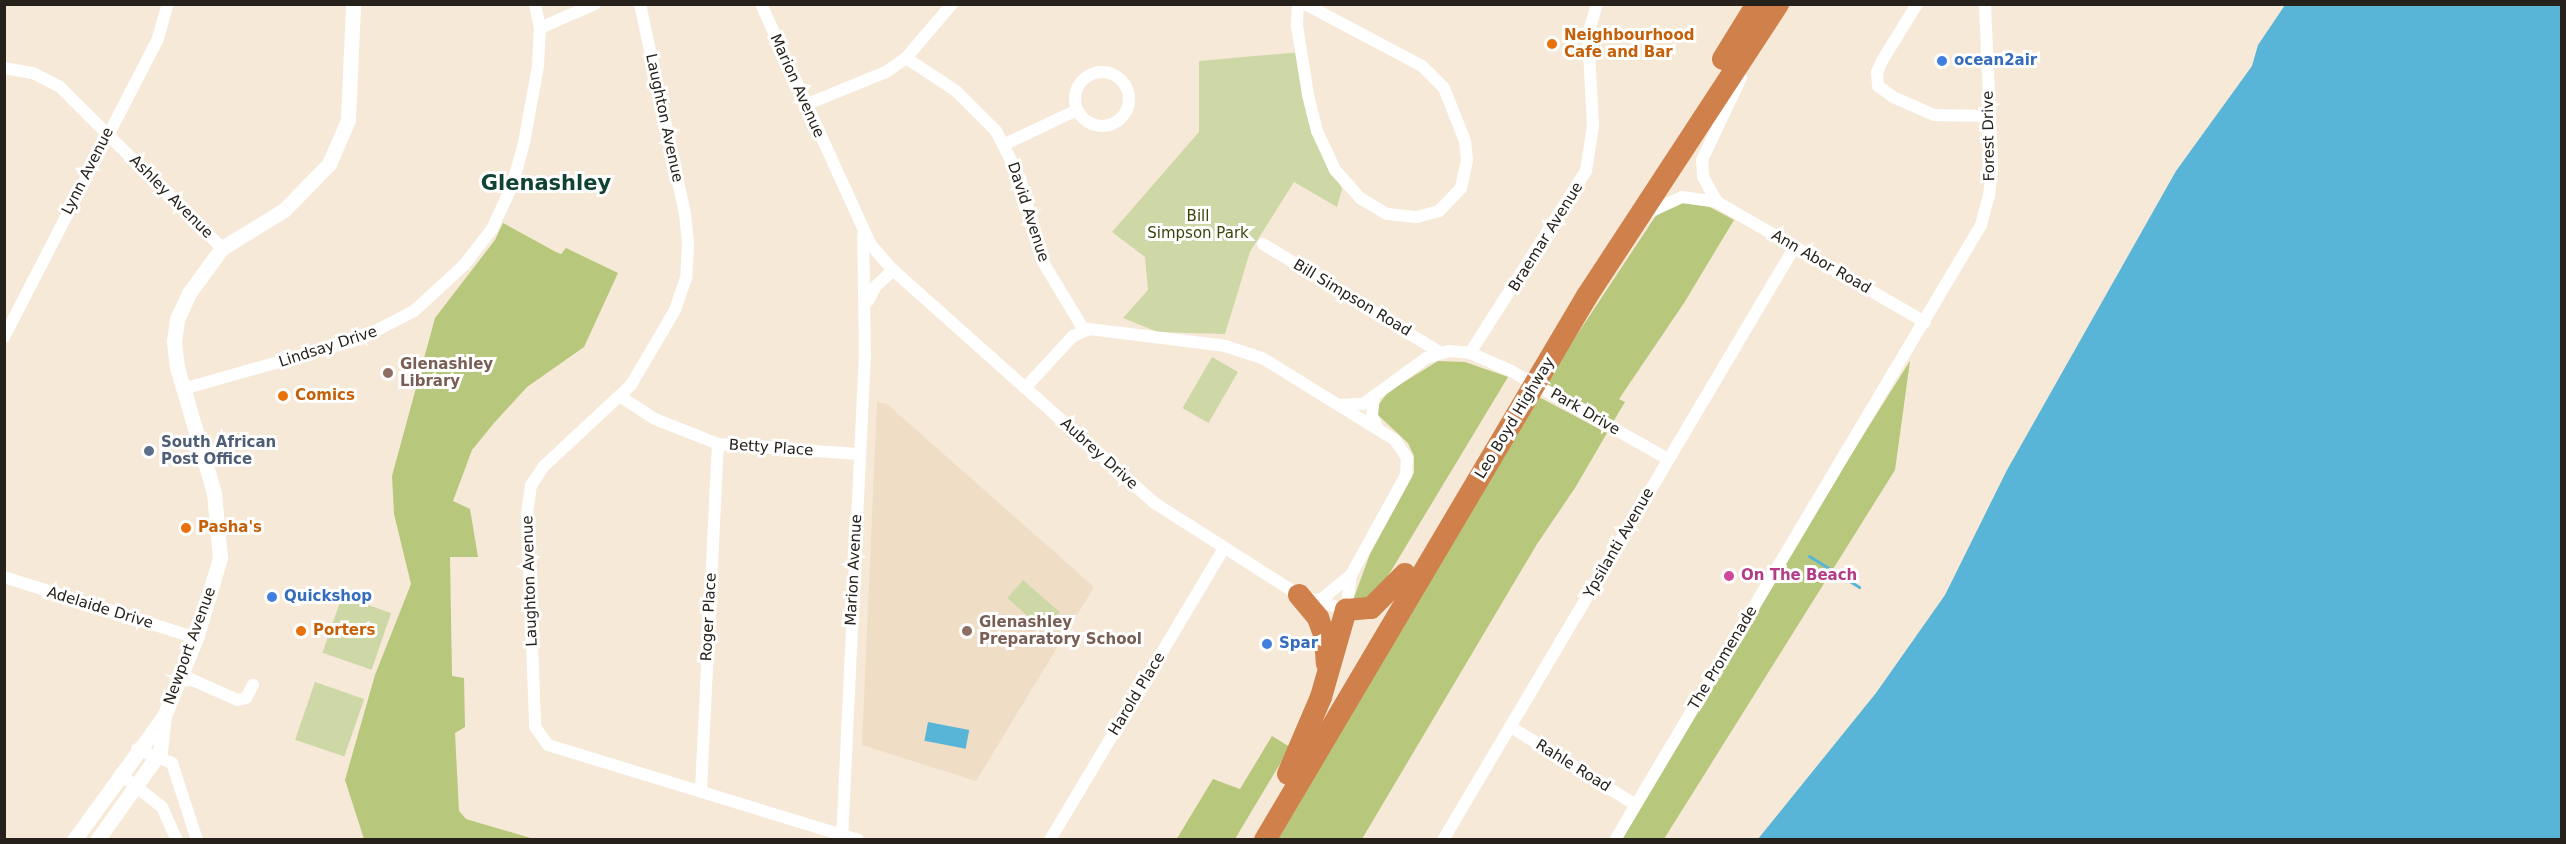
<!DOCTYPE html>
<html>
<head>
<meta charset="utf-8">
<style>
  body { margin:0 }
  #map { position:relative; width:2566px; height:844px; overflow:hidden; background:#f7e9d7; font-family:"DejaVu Sans",sans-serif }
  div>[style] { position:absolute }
  .built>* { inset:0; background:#efddc6 }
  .green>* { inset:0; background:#cdd8a6; transform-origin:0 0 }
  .forest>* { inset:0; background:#b7c77b }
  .water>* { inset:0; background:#59b5d8; transform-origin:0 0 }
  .stream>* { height:3px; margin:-1.5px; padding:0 1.5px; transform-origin:1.5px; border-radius:1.5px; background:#59b5d8 }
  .minor>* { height:12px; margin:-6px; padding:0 6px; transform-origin:6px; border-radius:6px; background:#fff }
  .minor>.ring { margin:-6px; padding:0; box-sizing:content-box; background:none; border:12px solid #fff; border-radius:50% }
  .tertiary>* { height:15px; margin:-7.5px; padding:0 7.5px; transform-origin:7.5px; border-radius:7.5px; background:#fff }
  .motorway>* { height:22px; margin:-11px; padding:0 11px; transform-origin:11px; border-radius:11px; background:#d0804b }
  .dots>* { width:16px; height:16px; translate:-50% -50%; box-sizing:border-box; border:3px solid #fff; border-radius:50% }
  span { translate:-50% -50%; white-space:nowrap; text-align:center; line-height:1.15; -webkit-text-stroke:6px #fff; paint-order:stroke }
  .food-label { font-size:15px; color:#c56008; font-weight:700 }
  .left { translate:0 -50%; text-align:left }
  .shop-label { font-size:15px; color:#366cbe; font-weight:700 }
  .street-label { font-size:15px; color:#26211a }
  .park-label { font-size:15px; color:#3a4308 }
  .education-label { font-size:15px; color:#785e54; font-weight:700 }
  .service-label { font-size:15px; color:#4e5e75; font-weight:700 }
  .hotel-label { font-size:15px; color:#b23c85; font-weight:700 }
  .district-label { font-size:21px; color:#104333; font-weight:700 }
  .frame { position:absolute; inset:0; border:6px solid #26211a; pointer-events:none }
</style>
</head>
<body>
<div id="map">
  <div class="built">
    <i style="clip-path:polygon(877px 402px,887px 404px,1094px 587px,976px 781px,862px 745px)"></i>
  </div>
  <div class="green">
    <i style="clip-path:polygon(1302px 52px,1325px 151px,1342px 189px,1337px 207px,1294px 182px,1250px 252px,1225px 334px,1158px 332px,1123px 318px,1148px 290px,1145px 257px,1112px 232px,1199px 132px,1199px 61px)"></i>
    <i style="left:1212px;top:357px;width:30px;height:59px;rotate:30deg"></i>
    <i style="left:1023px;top:580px;width:49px;height:24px;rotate:41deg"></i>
    <i style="left:342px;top:596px;width:52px;height:60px;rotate:19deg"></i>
    <i style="left:315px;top:682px;width:52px;height:61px;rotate:19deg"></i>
  </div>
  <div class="forest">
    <i style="clip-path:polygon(1686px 202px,1706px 205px,1734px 220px,1684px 303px,1619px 399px,1625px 402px,1613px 422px,1545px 383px,1655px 217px,1664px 208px)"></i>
    <i style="clip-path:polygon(503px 223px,556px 252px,561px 254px,566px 248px,618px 273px,584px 347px,527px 387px,494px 423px,472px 450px,453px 501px,470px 509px,478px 557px,450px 557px,452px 676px,464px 678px,465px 727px,455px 733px,459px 811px,466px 819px,534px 839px,364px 839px,345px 780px,375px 675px,411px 584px,394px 514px,392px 476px,435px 318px,495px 240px)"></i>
    <i style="clip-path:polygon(1438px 361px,1465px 362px,1508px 377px,1391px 571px,1372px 598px,1352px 603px,1370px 554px,1414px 473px,1414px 456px,1408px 443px,1378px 415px,1377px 407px,1388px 392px)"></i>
    <i style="clip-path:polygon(1910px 361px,1895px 470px,1664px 839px,1608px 840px)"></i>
    <i style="clip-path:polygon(1537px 396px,1607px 433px,1575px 488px,1537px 544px,1362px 839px,1275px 840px)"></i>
    <i style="clip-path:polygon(1272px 736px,1290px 747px,1235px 839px,1176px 840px,1213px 779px,1240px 789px)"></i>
  </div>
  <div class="water">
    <i style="clip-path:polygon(2285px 5px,2561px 5px,2561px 839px,1758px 839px,1876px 693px,1945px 595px,2007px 470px,2176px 171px,2252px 66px,2258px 45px)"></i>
    <i style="left:928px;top:722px;width:42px;height:19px;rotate:11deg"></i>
  </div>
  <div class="stream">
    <i style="left:1809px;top:556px;width:59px;rotate:31.8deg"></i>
  </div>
  <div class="minor">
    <i style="left:640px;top:4px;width:215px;rotate:77.9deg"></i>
    <i style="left:685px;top:214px;width:30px;rotate:84deg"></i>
    <i style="left:688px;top:244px;width:34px;rotate:93deg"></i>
    <i style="left:686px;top:278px;width:34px;rotate:109deg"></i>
    <i style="left:675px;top:310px;width:87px;rotate:120.4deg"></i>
    <i style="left:631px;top:385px;width:119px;rotate:137deg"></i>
    <i style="left:544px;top:466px;width:23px;rotate:124deg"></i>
    <i style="left:531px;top:485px;width:29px;rotate:98deg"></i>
    <i style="left:527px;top:514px;width:213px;rotate:87.8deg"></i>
    <i style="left:535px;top:727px;width:22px;rotate:54deg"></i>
    <i style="left:548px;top:745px;width:324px;rotate:17deg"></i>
    <i style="left:761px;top:4px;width:265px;rotate:65.5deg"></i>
    <i style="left:871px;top:245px;width:33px;rotate:49deg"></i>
    <i style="left:893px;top:270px;width:348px;rotate:41.7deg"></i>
    <i style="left:1153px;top:502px;width:173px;rotate:32.5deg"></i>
    <i style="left:1299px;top:595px;width:49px;rotate:17.7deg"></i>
    <i style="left:1346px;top:610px;width:35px;rotate:-82deg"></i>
    <i style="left:1351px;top:575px;width:114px;rotate:-61.2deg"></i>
    <i style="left:1406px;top:475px;width:17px;rotate:-87deg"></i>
    <i style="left:1407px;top:458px;width:22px;rotate:-124deg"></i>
    <i style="left:1395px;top:440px;width:156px;rotate:-148.3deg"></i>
    <i style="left:1262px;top:358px;width:38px;rotate:-162deg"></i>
    <i style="left:1226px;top:346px;width:138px;rotate:-172.9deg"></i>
    <i style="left:1089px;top:329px;width:17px;rotate:156deg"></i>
    <i style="left:1073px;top:336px;width:71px;rotate:132.7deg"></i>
    <i style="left:1298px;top:4px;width:22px;rotate:93deg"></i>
    <i style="left:1297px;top:26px;width:70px;rotate:80.9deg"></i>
    <i style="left:1308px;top:95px;width:37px;rotate:76deg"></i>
    <i style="left:1317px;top:131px;width:43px;rotate:65.2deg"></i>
    <i style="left:1335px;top:170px;width:38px;rotate:48deg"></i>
    <i style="left:1360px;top:198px;width:31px;rotate:31deg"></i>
    <i style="left:1387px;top:214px;width:30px;rotate:6deg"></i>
    <i style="left:1417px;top:217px;width:23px;rotate:-15deg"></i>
    <i style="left:1439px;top:211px;width:32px;rotate:-46deg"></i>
    <i style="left:1461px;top:188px;width:29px;rotate:-78deg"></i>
    <i style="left:1467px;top:160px;width:19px;rotate:-96deg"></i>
    <i style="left:1465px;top:141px;width:57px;rotate:-111.6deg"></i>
    <i style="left:1444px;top:88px;width:31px;rotate:-135deg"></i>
    <i style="left:1422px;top:66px;width:132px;rotate:-152.1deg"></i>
    <i style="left:1917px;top:4px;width:67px;rotate:121.6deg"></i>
    <i style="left:1882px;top:61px;width:12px;rotate:114deg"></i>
    <i style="left:1877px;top:72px;width:14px;rotate:86deg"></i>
    <i style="left:1878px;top:86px;width:19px;rotate:36deg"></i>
    <i style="left:1893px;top:97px;width:45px;rotate:23.7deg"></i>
    <i style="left:1934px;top:115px;width:56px;rotate:1deg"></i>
    <i style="left:540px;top:28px;width:60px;rotate:-23.6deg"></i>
    <i style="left:906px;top:58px;width:60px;rotate:33.4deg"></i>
    <i style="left:956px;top:91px;width:57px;rotate:45deg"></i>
    <i style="left:996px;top:131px;width:53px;rotate:62.9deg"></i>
    <i style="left:1020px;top:178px;width:87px;rotate:74.7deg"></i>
    <i style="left:1043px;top:262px;width:79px;rotate:58.9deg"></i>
    <i style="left:4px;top:68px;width:29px;rotate:10deg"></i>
    <i style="left:33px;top:73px;width:30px;rotate:27deg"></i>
    <i style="left:60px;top:87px;width:228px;rotate:44.8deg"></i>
    <i class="ring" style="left:1075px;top:72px;width:42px;height:42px"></i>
    <i style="left:805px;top:105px;width:87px;rotate:-22.2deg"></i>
    <i style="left:886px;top:72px;width:24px;rotate:-35deg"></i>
    <i style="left:906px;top:58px;width:71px;rotate:-49.6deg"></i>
    <i style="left:1005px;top:144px;width:80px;rotate:-25.3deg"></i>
    <i style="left:1717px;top:202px;width:29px;rotate:-119deg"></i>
    <i style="left:1703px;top:177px;width:17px;rotate:-93deg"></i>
    <i style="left:1702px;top:160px;width:91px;rotate:-64.6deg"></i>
    <i style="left:1645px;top:214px;width:41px;rotate:-24.7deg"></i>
    <i style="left:1682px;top:197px;width:35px;rotate:8deg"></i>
    <i style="left:1717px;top:202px;width:240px;rotate:30deg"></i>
    <i style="left:1263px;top:244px;width:206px;rotate:31.5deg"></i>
    <i style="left:868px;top:301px;width:16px;rotate:-63deg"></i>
    <i style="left:875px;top:287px;width:25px;rotate:-43deg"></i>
    <i style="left:4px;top:337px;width:336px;rotate:-62.7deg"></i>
    <i style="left:158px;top:38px;width:35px;rotate:-74deg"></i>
    <i style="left:1470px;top:353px;width:216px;rotate:-57.5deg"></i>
    <i style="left:1586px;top:171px;width:46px;rotate:-81.2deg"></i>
    <i style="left:1593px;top:126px;width:92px;rotate:-93.1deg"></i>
    <i style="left:1588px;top:34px;width:31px;rotate:-73deg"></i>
    <i style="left:183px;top:389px;width:184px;rotate:-15.8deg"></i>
    <i style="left:360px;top:339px;width:61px;rotate:-27.4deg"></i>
    <i style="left:414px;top:311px;width:68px;rotate:-42.6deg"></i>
    <i style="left:464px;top:265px;width:46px;rotate:-52.1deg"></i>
    <i style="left:492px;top:229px;width:47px;rotate:-65.1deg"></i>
    <i style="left:512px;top:186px;width:45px;rotate:-74.4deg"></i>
    <i style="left:524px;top:143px;width:78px;rotate:-79.7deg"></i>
    <i style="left:538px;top:66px;width:38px;rotate:-87deg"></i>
    <i style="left:540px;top:28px;width:25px;rotate:-102deg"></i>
    <i style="left:1374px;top:396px;width:20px;rotate:96deg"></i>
    <i style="left:1372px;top:416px;width:14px;rotate:65deg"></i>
    <i style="left:621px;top:397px;width:40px;rotate:32.9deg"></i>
    <i style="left:655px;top:419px;width:68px;rotate:21.6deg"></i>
    <i style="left:718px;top:444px;width:141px;rotate:4.1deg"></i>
    <i style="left:1341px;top:405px;width:22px;rotate:-3deg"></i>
    <i style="left:1363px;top:404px;width:78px;rotate:-36.1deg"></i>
    <i style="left:1426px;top:358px;width:24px;rotate:-17deg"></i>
    <i style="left:1449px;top:351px;width:21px;rotate:5deg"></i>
    <i style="left:1470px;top:353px;width:45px;rotate:23.7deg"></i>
    <i style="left:1511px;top:371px;width:180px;rotate:29.3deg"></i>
    <i style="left:4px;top:577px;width:201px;rotate:17.6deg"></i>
    <i style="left:1318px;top:602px;width:43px;rotate:-39.3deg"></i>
    <i style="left:181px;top:675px;width:62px;rotate:23.7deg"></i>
    <i style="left:238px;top:700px;width:8px;rotate:-14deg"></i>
    <i style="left:246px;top:698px;width:15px;rotate:-62deg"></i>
    <i style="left:1511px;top:727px;width:147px;rotate:32deg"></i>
    <i style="left:137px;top:749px;width:38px;rotate:22deg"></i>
    <i style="left:172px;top:763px;width:81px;rotate:72deg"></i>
    <i style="left:120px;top:774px;width:53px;rotate:38.2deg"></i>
    <i style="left:162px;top:807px;width:36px;rotate:66deg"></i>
    <i style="left:701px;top:790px;width:346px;rotate:-87.2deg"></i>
    <i style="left:842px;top:840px;width:485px;rotate:-87.3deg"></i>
    <i style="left:865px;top:356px;width:121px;rotate:-90.9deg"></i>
    <i style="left:1050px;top:840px;width:340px;rotate:-59.2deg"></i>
    <i style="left:1443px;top:840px;width:688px;rotate:-59.34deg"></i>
    <i style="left:1615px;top:840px;width:716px;rotate:-59.24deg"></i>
    <i style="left:1981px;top:225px;width:30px;rotate:-75deg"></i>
    <i style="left:1989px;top:196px;width:31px;rotate:-84deg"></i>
    <i style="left:1992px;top:165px;width:161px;rotate:-92.5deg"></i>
  </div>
  <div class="tertiary">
    <i style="left:74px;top:840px;width:153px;rotate:-54deg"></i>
    <i style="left:164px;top:716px;width:84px;rotate:-67.7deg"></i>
    <i style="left:196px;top:638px;width:84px;rotate:-73.3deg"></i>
    <i style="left:220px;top:558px;width:65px;rotate:-95.3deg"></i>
    <i style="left:214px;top:493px;width:131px;rotate:-106.4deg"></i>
    <i style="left:177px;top:367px;width:26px;rotate:-97deg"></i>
    <i style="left:174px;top:341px;width:22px;rotate:-82deg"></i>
    <i style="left:177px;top:319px;width:29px;rotate:-65deg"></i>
    <i style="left:189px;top:293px;width:56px;rotate:-53.7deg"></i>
    <i style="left:222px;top:248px;width:73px;rotate:-31.5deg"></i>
    <i style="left:284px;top:210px;width:64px;rotate:-45.6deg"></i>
    <i style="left:329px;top:164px;width:48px;rotate:-66.6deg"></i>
    <i style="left:348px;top:120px;width:116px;rotate:-87.5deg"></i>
    <i style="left:97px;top:840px;width:108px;rotate:-54.4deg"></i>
    <i style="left:160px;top:752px;width:36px;rotate:-84deg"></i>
  </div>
  <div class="motorway">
    <i style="left:1723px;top:59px;width:65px;rotate:-58.3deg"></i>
    <i style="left:1299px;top:595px;width:30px;rotate:50deg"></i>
    <i style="left:1318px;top:618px;width:20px;rotate:70deg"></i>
    <i style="left:1325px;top:637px;width:26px;rotate:86deg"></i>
    <i style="left:1288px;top:774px;width:84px;rotate:-66.8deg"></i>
    <i style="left:1321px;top:697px;width:91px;rotate:-74deg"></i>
    <i style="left:1346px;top:610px;width:25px;rotate:-5deg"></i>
    <i style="left:1371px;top:608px;width:48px;rotate:-45deg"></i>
    <i style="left:1265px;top:840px;width:632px;rotate:-59.38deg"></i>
    <i style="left:1587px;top:296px;width:349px;rotate:-56.8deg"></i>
  </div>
  <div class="dots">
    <i style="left:1552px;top:44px;background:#e8710a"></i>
    <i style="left:1942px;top:61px;background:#3f7fe0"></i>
    <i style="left:388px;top:373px;background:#8d6e63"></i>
    <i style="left:283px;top:396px;background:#e8710a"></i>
    <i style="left:149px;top:451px;background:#5c6f8a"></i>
    <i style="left:186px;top:528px;background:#e8710a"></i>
    <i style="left:1729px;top:576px;background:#d1479c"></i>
    <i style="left:272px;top:597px;background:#3f7fe0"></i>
    <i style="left:301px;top:631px;background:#e8710a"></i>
    <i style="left:967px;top:631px;background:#8d6e63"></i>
    <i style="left:1267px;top:644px;background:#3f7fe0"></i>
  </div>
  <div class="food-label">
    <span class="left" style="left:1564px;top:44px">Neighbourhood<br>Cafe and Bar</span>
    <span class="left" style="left:295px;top:396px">Comics</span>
    <span class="left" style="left:198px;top:528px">Pasha's</span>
    <span class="left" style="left:313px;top:631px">Porters</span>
  </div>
  <div class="shop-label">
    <span class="left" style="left:1954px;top:61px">ocean2air</span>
    <span class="left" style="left:284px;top:597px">Quickshop</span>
    <span class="left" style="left:1279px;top:644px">Spar</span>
  </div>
  <div class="street-label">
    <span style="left:797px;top:86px;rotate:66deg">Marion Avenue</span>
    <span style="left:664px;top:118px;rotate:78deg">Laughton Avenue</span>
    <span style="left:1989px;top:136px;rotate:-91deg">Forest Drive</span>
    <span style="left:88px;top:171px;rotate:-63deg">Lynn Avenue</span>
    <span style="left:171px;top:197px;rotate:45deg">Ashley Avenue</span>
    <span style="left:1028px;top:212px;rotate:72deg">David Avenue</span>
    <span style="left:1546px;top:237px;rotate:-58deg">Braemar Avenue</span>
    <span style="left:1821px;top:262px;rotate:30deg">Ann Abor Road</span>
    <span style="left:1352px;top:298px;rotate:31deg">Bill Simpson Road</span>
    <span style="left:328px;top:347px;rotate:-18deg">Lindsay Drive</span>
    <span style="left:1585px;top:412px;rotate:30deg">Park Drive</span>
    <span style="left:1515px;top:418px;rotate:-59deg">Leo Boyd Highway</span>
    <span style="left:771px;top:448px;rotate:4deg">Betty Place</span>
    <span style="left:1099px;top:454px;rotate:42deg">Aubrey Drive</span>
    <span style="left:1619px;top:543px;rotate:-60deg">Ypsilanti Avenue</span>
    <span style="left:854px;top:570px;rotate:-87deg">Marion Avenue</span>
    <span style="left:530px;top:581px;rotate:-92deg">Laughton Avenue</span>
    <span style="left:100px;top:608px;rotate:17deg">Adelaide Drive</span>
    <span style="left:709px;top:617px;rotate:-87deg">Roger Place</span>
    <span style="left:190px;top:646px;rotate:-70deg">Newport Avenue</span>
    <span style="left:1723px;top:658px;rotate:-59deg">The Promenade</span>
    <span style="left:1137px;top:694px;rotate:-59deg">Harold Place</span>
    <span style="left:1573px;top:766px;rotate:32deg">Rahle Road</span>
  </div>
  <div class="park-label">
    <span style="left:1198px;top:225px">Bill<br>Simpson Park</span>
  </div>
  <div class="education-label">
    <span class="left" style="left:400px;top:373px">Glenashley<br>Library</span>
    <span class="left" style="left:979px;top:631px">Glenashley<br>Preparatory School</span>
  </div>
  <div class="service-label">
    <span class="left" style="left:161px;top:451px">South African<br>Post Office</span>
  </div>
  <div class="hotel-label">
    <span class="left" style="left:1741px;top:576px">On The Beach</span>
  </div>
  <div class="district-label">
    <span style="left:546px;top:183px">Glenashley</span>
  </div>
  <div class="frame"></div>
</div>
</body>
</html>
